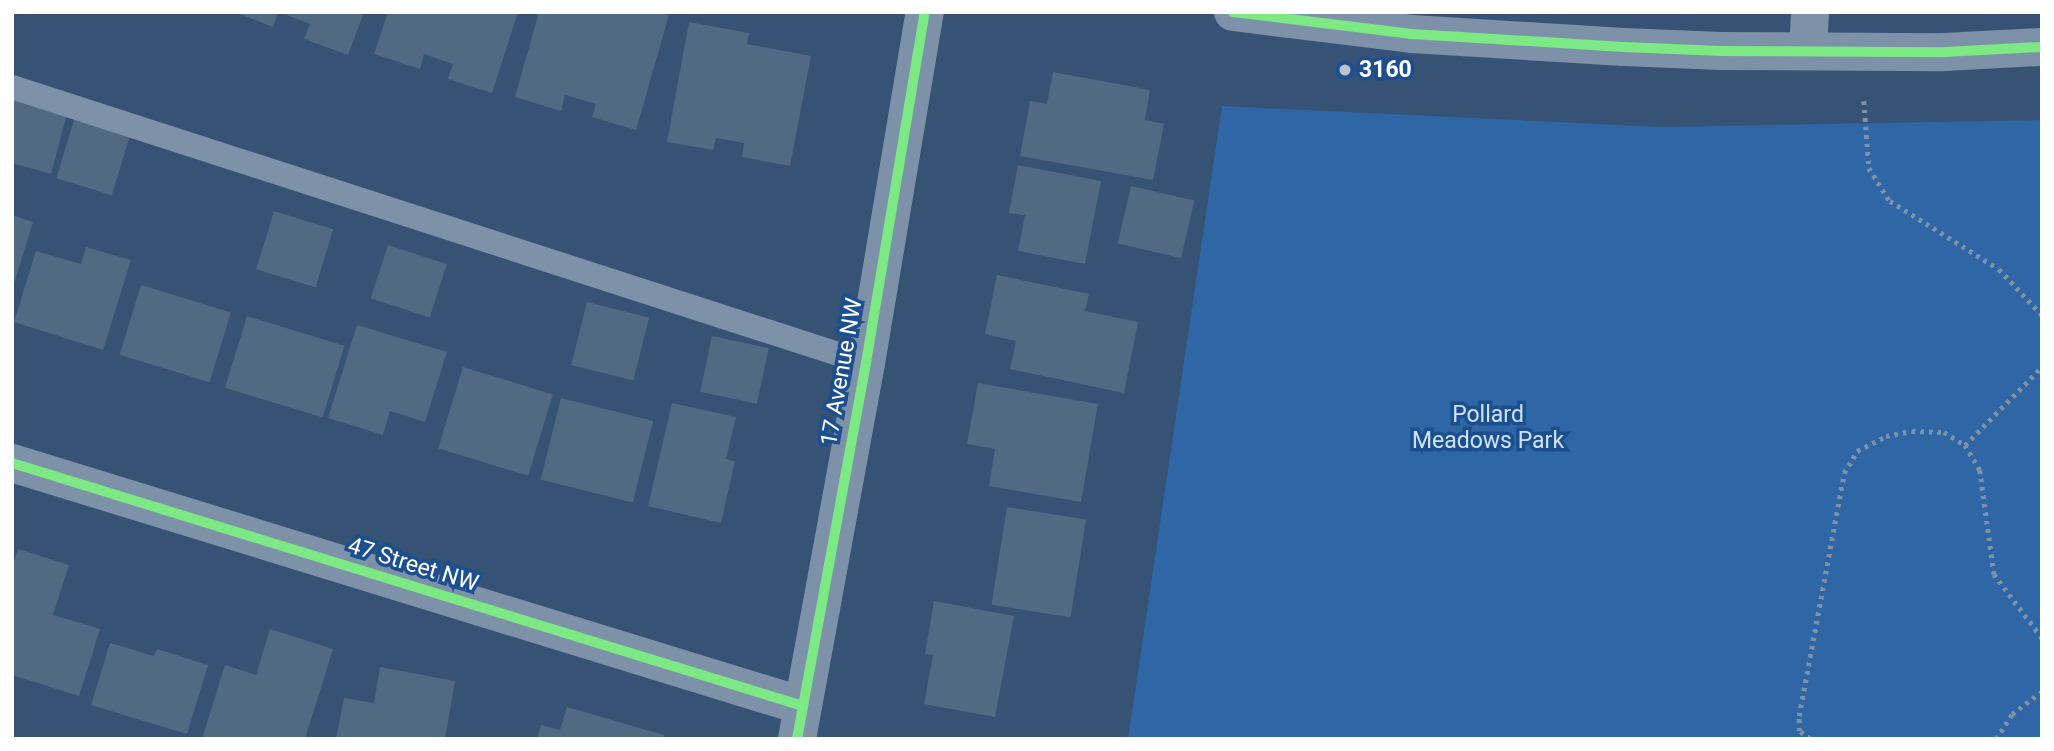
<!DOCTYPE html>
<html>
<head>
<meta charset="utf-8">
<style>
  body { margin:0 }
  #map { position:relative; width:2054px; height:751px; overflow:hidden; background:#365274; font-family:Roboto,sans-serif }
  div>[style] { position:absolute }
  .green>* { inset:0; background:#2f66a5 }
  .building>* { inset:0; background:#526984; transform-origin:0 0 }
  .path>* { height:4.5px; margin-top:-2.25px; transform-origin:0; background:repeating-linear-gradient(90deg,#7d92a8 0 3.5px,transparent 0 8.5px) }
  .service>* { height:24px; margin:-12px; padding:0 12px; transform-origin:12px; border-radius:12px; background:#7d92a8 }
  .minor>* { height:38px; margin:-19px; padding:0 19px; transform-origin:19px; border-radius:19px; background:#7d92a8 }
  .tertiary>* { height:38px; margin:-19px; padding:0 19px; transform-origin:19px; border-radius:19px; background:#7d92a8 }
  .cycleway>* { height:10px; margin:-5px; padding:0 5px; transform-origin:5px; border-radius:5px; background:#7ce984 }
  .dots>* { width:19px; height:19px; translate:-50% -50%; box-sizing:border-box; border:4px solid #1b4f8f; border-radius:50% }
  span { translate:-50% -50%; white-space:nowrap; text-align:center; line-height:1.15; -webkit-text-stroke:7px #1b4f8f; paint-order:stroke }
  .poi-label { font-size:23px; color:#fff; font-weight:700 }
  .left { translate:0 -50%; text-align:left }
  .street-label { font-size:23px; color:#fff }
  .park-label { font-size:23px; color:#cfe3fa }
  .frame { position:absolute; inset:0; border:14px solid #fff; pointer-events:none }
</style>
</head>
<body>
<div id="map">
  <div class="green">
    <i style="clip-path:polygon(1222px 106px,1661px 127px,2042px 120px,2042px 739px,1128px 739px)"></i>
  </div>
  <div class="building">
    <i style="clip-path:polygon(235px 12px,278px 12px,273px 27px)"></i>
    <i style="clip-path:polygon(279px 12px,364px 12px,348px 55px,304px 39px,310px 24px)"></i>
    <i style="clip-path:polygon(388px 12px,518px 12px,492px 93px,448px 79px,453px 64px,424px 54px,420px 69px,374px 54px)"></i>
    <i style="clip-path:polygon(539px 12px,659px 12px,669px 15px,636px 130px,592px 117px,596px 104px,565px 95px,561px 111px,515px 97px)"></i>
    <i style="clip-path:polygon(689px 22px,749px 33px,747px 44px,811px 56px,790px 166px,742px 157px,744px 143px,716px 138px,713px 150px,667px 142px)"></i>
    <i style="clip-path:polygon(1053px 72px,1150px 90px,1145px 120px,1164px 124px,1153px 180px,1020px 156px,1030px 101px,1047px 104px)"></i>
    <i style="clip-path:polygon(12px 98px,67px 114px,51px 174px,12px 163px)"></i>
    <i style="left:75px;top:117px;width:58px;height:64px;rotate:17deg"></i>
    <i style="clip-path:polygon(1018px 165px,1101px 181px,1085px 264px,1018px 251px,1025px 215px,1009px 213px)"></i>
    <i style="left:1131px;top:186px;width:65px;height:59px;rotate:13deg"></i>
    <i style="left:274px;top:211px;width:62px;height:61px;rotate:17deg"></i>
    <i style="clip-path:polygon(12px 215px,33px 222px,13px 287px,12px 287px)"></i>
    <i style="left:388px;top:245px;width:62px;height:56px;rotate:18deg"></i>
    <i style="clip-path:polygon(86px 247px,131px 260px,103px 350px,14px 322px,36px 251px,81px 264px)"></i>
    <i style="clip-path:polygon(997px 275px,1089px 294px,1085px 311px,1138px 322px,1124px 393px,1010px 369px,1016px 341px,985px 334px)"></i>
    <i style="left:141px;top:285px;width:94px;height:73px;rotate:17deg"></i>
    <i style="left:587px;top:302px;width:64px;height:65px;rotate:14deg"></i>
    <i style="left:247px;top:316px;width:102px;height:75px;rotate:17deg"></i>
    <i style="clip-path:polygon(357px 325px,447px 352px,425px 422px,390px 411px,383px 435px,328px 418px)"></i>
    <i style="left:712px;top:336px;width:58px;height:57px;rotate:12deg"></i>
    <i style="left:463px;top:367px;width:94px;height:85px;rotate:17deg"></i>
    <i style="clip-path:polygon(978px 383px,1098px 404px,1081px 502px,989px 486px,995px 449px,967px 444px)"></i>
    <i style="left:561px;top:398px;width:95px;height:84px;rotate:14deg"></i>
    <i style="clip-path:polygon(672px 403px,736px 417px,726px 459px,735px 461px,721px 523px,648px 506px)"></i>
    <i style="left:1007px;top:507px;width:80px;height:99px;rotate:9deg"></i>
    <i style="clip-path:polygon(18px 549px,69px 565px,53px 615px,100px 629px,79px 696px,12px 675px,12px 567px)"></i>
    <i style="clip-path:polygon(934px 601px,1014px 616px,995px 717px,924px 704px,933px 655px,925px 654px)"></i>
    <i style="clip-path:polygon(270px 629px,333px 649px,305px 739px,202px 739px,225px 665px,256px 675px)"></i>
    <i style="clip-path:polygon(110px 643px,154px 656px,157px 649px,208px 665px,187px 734px,91px 705px)"></i>
    <i style="clip-path:polygon(380px 667px,455px 681px,445px 739px,336px 739px,344px 698px,374px 703px)"></i>
    <i style="clip-path:polygon(567px 707px,664px 735px,663px 739px,537px 739px,541px 725px,560px 730px)"></i>
  </div>
  <div class="path">
    <i style="left:1864px;top:101px;width:67px;rotate:85.7deg"></i>
    <i style="left:1869px;top:168px;width:39px;rotate:58deg"></i>
    <i style="left:1890px;top:201px;width:128px;rotate:32deg"></i>
    <i style="left:1999px;top:269px;width:63px;rotate:46.9deg"></i>
    <i style="left:1965px;top:445px;width:110px;rotate:-45.4deg"></i>
    <i style="left:1810px;top:739px;width:14px;rotate:-144deg"></i>
    <i style="left:1799px;top:731px;width:15px;rotate:-90deg"></i>
    <i style="left:1799px;top:716px;width:247px;rotate:-79.5deg"></i>
    <i style="left:1844px;top:473px;width:26px;rotate:-59deg"></i>
    <i style="left:1857px;top:451px;width:33px;rotate:-27deg"></i>
    <i style="left:1886px;top:436px;width:26px;rotate:-11deg"></i>
    <i style="left:1912px;top:431px;width:32px;rotate:2deg"></i>
    <i style="left:1944px;top:432px;width:25px;rotate:32deg"></i>
    <i style="left:1965px;top:445px;width:29px;rotate:59deg"></i>
    <i style="left:1980px;top:470px;width:105px;rotate:82.3deg"></i>
    <i style="left:1994px;top:574px;width:80px;rotate:53.1deg"></i>
    <i style="left:1996px;top:739px;width:30px;rotate:-57deg"></i>
    <i style="left:2012px;top:714px;width:38px;rotate:-37deg"></i>
  </div>
  <div class="service">
    <i style="left:12px;top:87px;width:897px;rotate:17.91deg"></i>
  </div>
  <div class="minor">
    <i style="left:1808px;top:51px;width:39px;rotate:-87deg"></i>
    <i style="left:12px;top:463px;width:827px;rotate:17.08deg"></i>
    <i style="left:797px;top:739px;width:382px;rotate:-79.6deg"></i>
    <i style="left:866px;top:363px;width:356px;rotate:-80.5deg"></i>
  </div>
  <div class="tertiary">
    <i style="left:1233px;top:12px;width:180px;rotate:7deg"></i>
    <i style="left:1412px;top:34px;width:212px;rotate:3.5deg"></i>
    <i style="left:1624px;top:47px;width:97px;rotate:2.4deg"></i>
    <i style="left:1721px;top:51px;width:224px;rotate:0.3deg"></i>
    <i style="left:1945px;top:52px;width:97px;rotate:-3deg"></i>
  </div>
  <div class="cycleway">
    <i style="left:1233px;top:12px;width:180px;rotate:7deg"></i>
    <i style="left:1412px;top:34px;width:212px;rotate:3.5deg"></i>
    <i style="left:1624px;top:47px;width:97px;rotate:2.4deg"></i>
    <i style="left:1721px;top:51px;width:224px;rotate:0.3deg"></i>
    <i style="left:1945px;top:52px;width:97px;rotate:-3deg"></i>
    <i style="left:12px;top:463px;width:827px;rotate:17.08deg"></i>
    <i style="left:797px;top:739px;width:382px;rotate:-79.6deg"></i>
    <i style="left:866px;top:363px;width:356px;rotate:-80.5deg"></i>
  </div>
  <div class="dots">
    <i style="left:1345px;top:70px;background:#b9c2ce"></i>
  </div>
  <div class="poi-label">
    <span class="left" style="left:1359px;top:70px">3160</span>
  </div>
  <div class="street-label">
    <span style="left:842px;top:372px;rotate:-80deg">17 Avenue NW</span>
    <span style="left:413px;top:565px;rotate:17deg">47 Street NW</span>
  </div>
  <div class="park-label">
    <span style="left:1488px;top:428px">Pollard<br>Meadows Park</span>
  </div>
  <div class="frame"></div>
</div>
</body>
</html>
